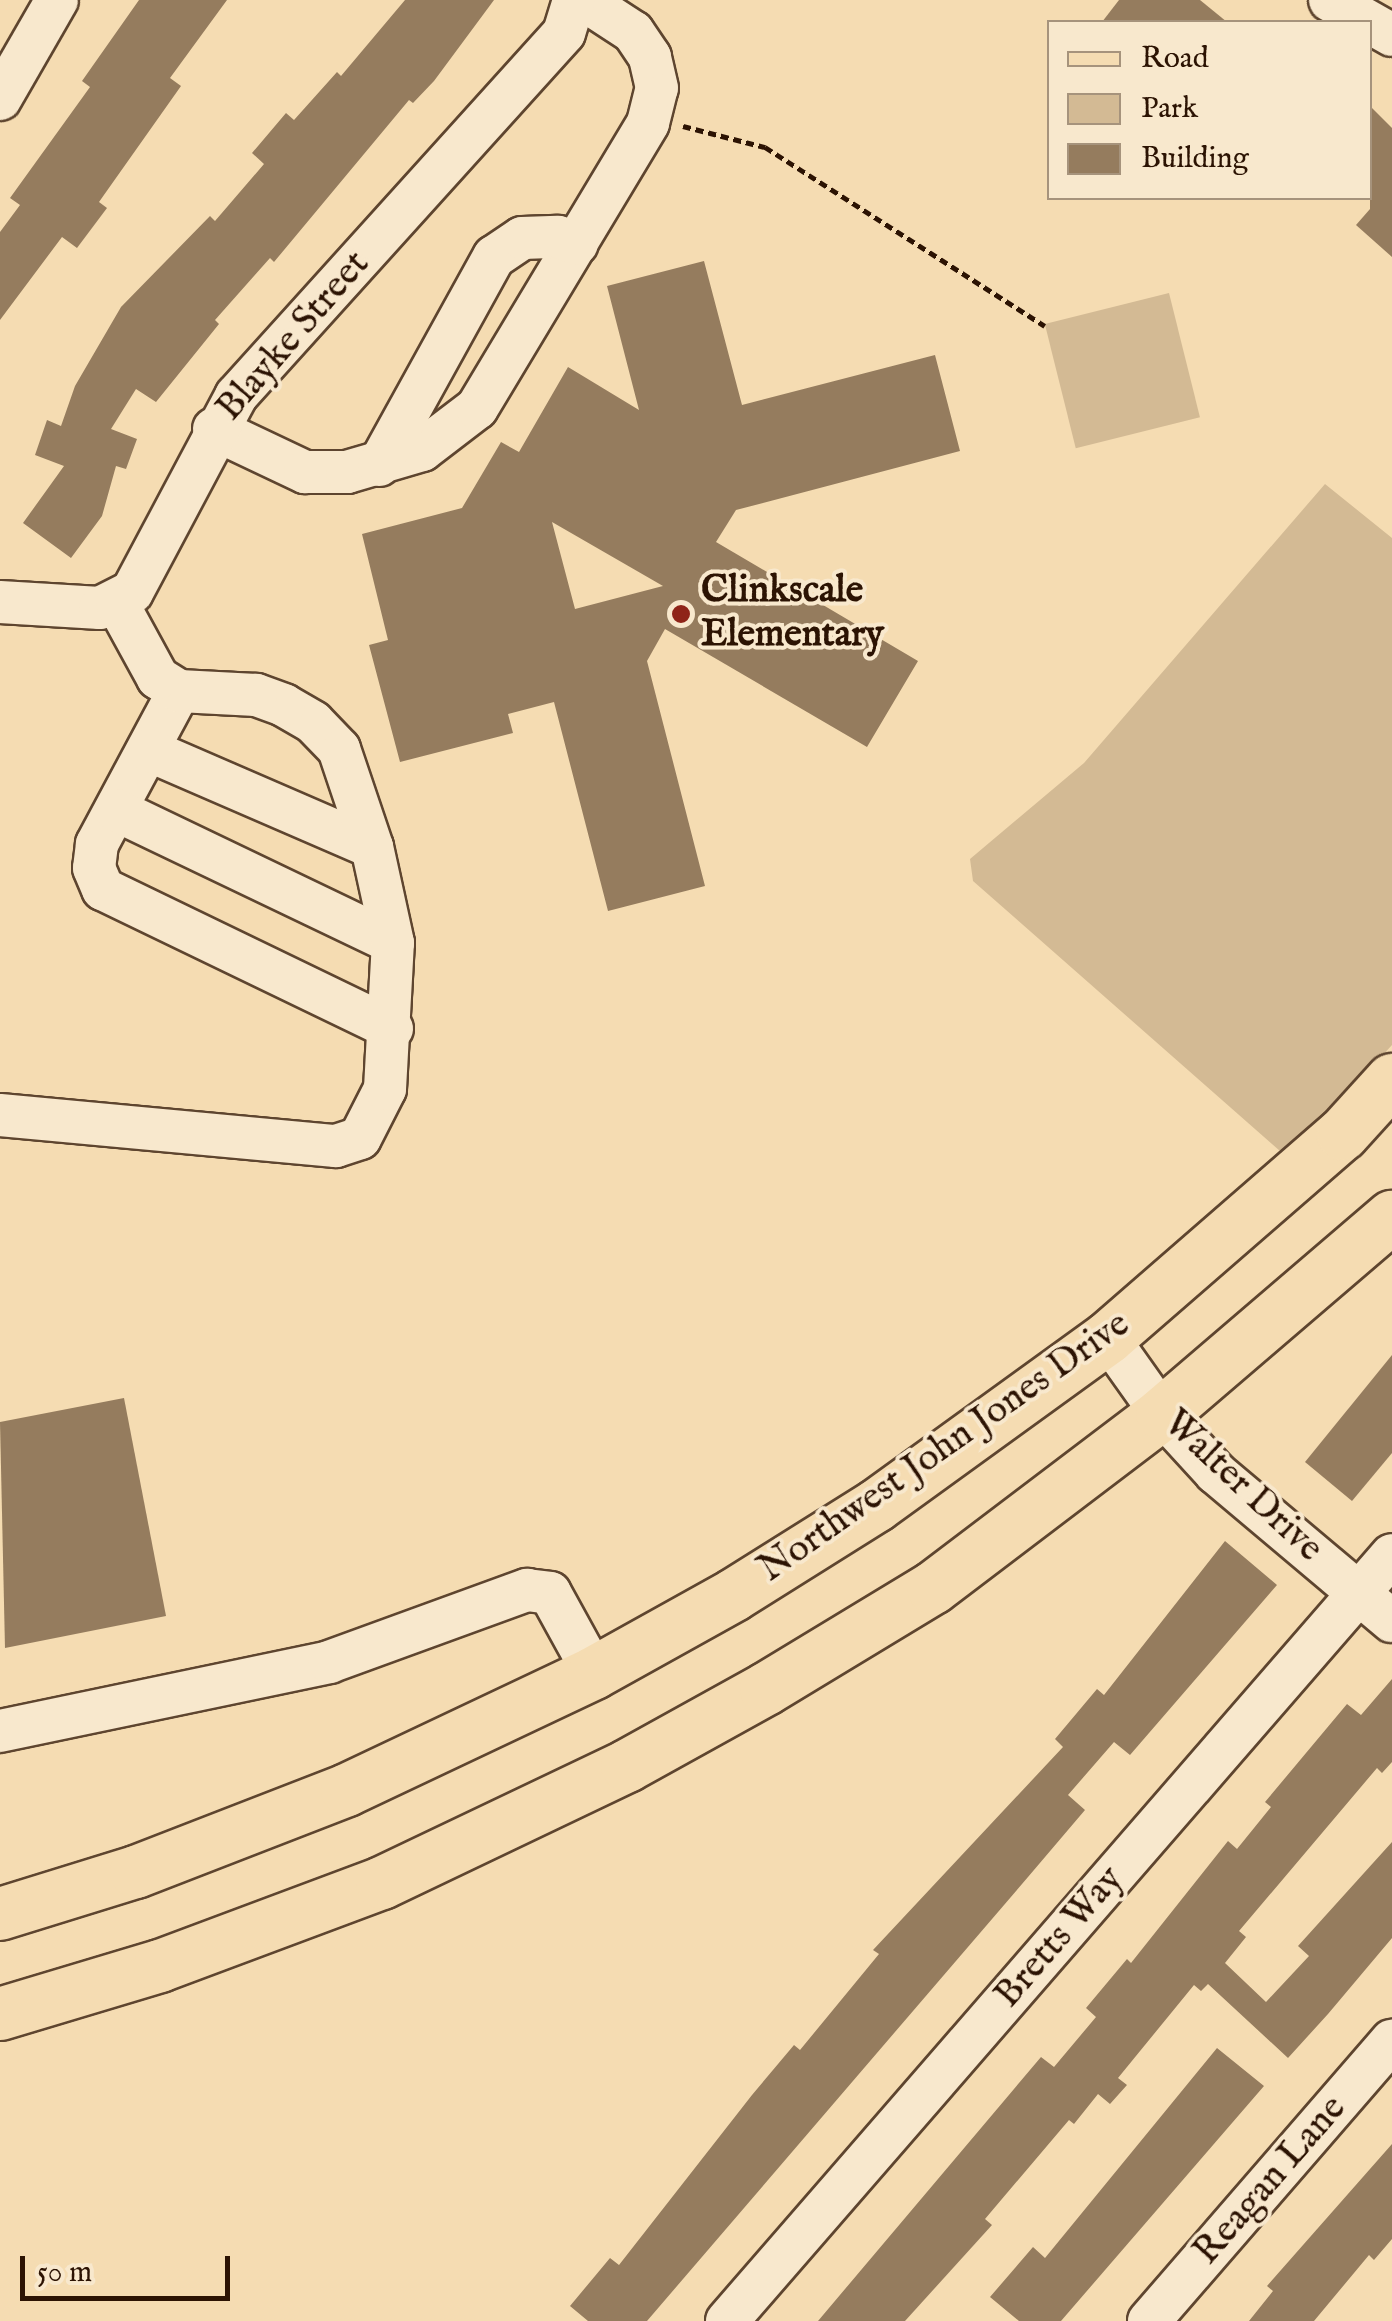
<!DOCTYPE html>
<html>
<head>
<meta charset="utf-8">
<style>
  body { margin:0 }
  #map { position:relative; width:1392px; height:2321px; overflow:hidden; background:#f5dcb2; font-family:"IM FELL English",serif }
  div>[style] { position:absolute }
  .green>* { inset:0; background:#d3ba94; transform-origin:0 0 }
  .building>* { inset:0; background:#957c5e }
  .path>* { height:5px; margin-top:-2.5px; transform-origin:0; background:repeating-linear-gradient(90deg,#2c1303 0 8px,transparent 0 13px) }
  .roads { filter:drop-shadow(2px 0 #5e452f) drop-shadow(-2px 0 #5e452f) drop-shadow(0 2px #5e452f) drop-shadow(0 -2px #5e452f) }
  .minor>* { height:42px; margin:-21px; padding:0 21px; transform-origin:21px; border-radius:21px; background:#f8e8cd }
  .major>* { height:52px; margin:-26px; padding:0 26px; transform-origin:26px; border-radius:26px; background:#f5dcb2 }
  .dots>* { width:28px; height:28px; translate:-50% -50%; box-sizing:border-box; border:5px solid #f8e8cd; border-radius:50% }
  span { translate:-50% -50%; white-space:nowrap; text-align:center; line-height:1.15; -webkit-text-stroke:8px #f8e8cd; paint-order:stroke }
  .street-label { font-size:38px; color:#2c1303 }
  .poi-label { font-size:38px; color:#2c1303; font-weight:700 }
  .left { translate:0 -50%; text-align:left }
  .legend { position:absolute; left:1047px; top:20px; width:325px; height:180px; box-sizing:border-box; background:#f8e8cd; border:2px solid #a6937c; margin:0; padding:12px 18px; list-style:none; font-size:30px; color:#2c1303 }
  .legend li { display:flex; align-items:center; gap:20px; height:50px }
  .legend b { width:50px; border:2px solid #a6937c }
  .scale { position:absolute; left:20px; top:2256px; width:210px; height:45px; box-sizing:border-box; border:5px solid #2c1303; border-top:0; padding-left:12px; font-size:30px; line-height:35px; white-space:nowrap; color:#2c1303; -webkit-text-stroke:8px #f8e8cd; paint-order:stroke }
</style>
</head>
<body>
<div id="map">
  <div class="green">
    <i style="left:1169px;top:293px;width:128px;height:128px;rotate:76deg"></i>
    <i style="clip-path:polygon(1325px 484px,1392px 538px,1392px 1045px,1288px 1158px,973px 881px,970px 859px,1084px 763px)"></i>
  </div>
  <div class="building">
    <i style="clip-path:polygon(139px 0,227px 0,170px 78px,181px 86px,99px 202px,107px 208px,77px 248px,62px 237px,0 320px,0 232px,20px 205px,10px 198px,90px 87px,82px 81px)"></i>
    <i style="clip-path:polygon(405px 0,494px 0,434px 81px,413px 103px,409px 100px,274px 262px,270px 258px,215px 320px,219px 324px,156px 402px,136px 389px,111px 429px,137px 439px,126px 469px,116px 466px,102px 516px,71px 558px,23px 523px,64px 466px,35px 455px,47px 420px,61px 426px,75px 386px,121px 307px,210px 216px,215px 221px,264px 164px,252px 153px,286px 113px,294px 120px,337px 72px,341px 76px)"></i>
    <i style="clip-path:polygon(1119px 0,1200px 0,1227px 22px,1102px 22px)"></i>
    <i style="clip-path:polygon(1370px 106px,1392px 128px,1392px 257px,1356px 225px,1370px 209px)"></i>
    <i style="clip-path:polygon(evenodd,704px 261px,742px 405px,935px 355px,960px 451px,736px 510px,716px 542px,918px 661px,867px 747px,665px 629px,647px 661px,705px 886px,608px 911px,554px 702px,508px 714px,513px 733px,400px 762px,369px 645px,388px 640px,362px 534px,462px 508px,501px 442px,519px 452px,568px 367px,639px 410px,607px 286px,704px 261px,552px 522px,663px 586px,575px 609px,552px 522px)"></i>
    <i style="clip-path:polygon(1392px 1355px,1392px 1453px,1352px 1501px,1305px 1462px)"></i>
    <i style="clip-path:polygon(124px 1398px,166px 1616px,5px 1648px,0 1422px)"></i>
    <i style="clip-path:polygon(1225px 1541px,1277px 1585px,1130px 1755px,1114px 1742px,1068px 1795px,1085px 1810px,1028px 1877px,647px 2321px,588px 2321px,570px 2306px,610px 2258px,619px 2265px,752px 2095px,794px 2045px,800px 2050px,879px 1954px,873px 1950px,1063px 1747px,1055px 1739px,1097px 1689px,1104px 1695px)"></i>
    <i style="clip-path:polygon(1392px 1679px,1392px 1762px,1382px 1773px,1377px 1768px,1239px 1931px,1246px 1937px,1225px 1963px,1266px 2002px,1309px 1956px,1298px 1946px,1392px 1842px,1392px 1938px,1328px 2014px,1288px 2058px,1208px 1984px,1201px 1991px,1194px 1985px,1118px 2078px,1127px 2085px,1110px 2104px,1098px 2094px,1074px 2124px,1069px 2120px,985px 2219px,992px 2225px,905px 2321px,818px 2321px,1041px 2057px,1054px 2067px,1096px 2017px,1086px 2008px,1127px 1959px,1131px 1963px,1228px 1841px,1237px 1849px,1271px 1807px,1265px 1802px,1347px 1704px,1361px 1715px)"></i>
    <i style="clip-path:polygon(1217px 2048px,1264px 2086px,1061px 2321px,1019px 2321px,990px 2297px,1033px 2247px,1045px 2258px)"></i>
    <i style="clip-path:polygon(1392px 2144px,1392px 2239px,1374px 2260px,1369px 2255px,1314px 2321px,1249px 2321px,1273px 2291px,1267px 2286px)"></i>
  </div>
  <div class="path">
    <i style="left:683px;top:126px;width:85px;rotate:14.4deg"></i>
    <i style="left:765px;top:147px;width:332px;rotate:32.6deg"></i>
  </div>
  <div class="roads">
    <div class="minor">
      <i style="left:1330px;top:0;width:71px;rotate:29.4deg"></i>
      <i style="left:0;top:99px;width:114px;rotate:-60.1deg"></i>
      <i style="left:214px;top:429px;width:101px;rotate:25.3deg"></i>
      <i style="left:305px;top:472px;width:42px"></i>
      <i style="left:347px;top:472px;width:78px;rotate:-16.3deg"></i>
      <i style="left:422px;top:450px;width:69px;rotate:-37.4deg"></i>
      <i style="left:477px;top:408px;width:332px;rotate:-59deg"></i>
      <i style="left:648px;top:123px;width:36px;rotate:-76deg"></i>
      <i style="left:657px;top:88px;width:32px;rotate:-103deg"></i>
      <i style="left:650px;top:57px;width:30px;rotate:-124deg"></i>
      <i style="left:633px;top:32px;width:59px;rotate:-146.9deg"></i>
      <i style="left:379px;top:465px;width:238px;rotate:-61.1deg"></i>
      <i style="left:494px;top:257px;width:34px;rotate:-34deg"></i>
      <i style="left:522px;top:238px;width:36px;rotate:-2deg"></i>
      <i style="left:558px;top:237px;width:20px;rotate:20deg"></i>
      <i style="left:0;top:602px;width:100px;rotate:3.4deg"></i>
      <i style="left:100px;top:608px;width:36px;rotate:-27deg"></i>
      <i style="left:132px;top:592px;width:222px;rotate:-62deg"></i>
      <i style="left:236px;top:396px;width:489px;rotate:-47.9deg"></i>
      <i style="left:564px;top:33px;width:34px;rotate:-73deg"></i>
      <i style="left:179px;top:691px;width:174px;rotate:118.2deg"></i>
      <i style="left:97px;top:844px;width:24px;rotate:97deg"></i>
      <i style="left:94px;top:868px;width:23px;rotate:67deg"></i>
      <i style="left:103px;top:889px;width:321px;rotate:25.8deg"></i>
      <i style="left:148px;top:750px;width:244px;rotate:23.4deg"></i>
      <i style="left:116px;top:810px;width:307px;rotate:25.6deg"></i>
      <i style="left:0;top:1115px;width:337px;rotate:5.3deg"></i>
      <i style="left:336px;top:1146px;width:25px;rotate:-18deg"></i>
      <i style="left:360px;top:1138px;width:55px;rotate:-63deg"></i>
      <i style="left:385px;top:1089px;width:146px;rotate:-86.9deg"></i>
      <i style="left:393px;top:943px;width:98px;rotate:-102.3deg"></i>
      <i style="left:372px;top:847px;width:103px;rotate:-108.6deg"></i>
      <i style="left:339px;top:749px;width:37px;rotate:-134deg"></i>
      <i style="left:313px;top:722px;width:34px;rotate:-150deg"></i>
      <i style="left:284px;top:705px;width:30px;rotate:-160deg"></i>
      <i style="left:256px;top:695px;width:77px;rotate:-177deg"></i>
      <i style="left:179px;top:691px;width:25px;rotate:-148deg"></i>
      <i style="left:158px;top:678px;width:85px;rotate:-118.7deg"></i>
      <i style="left:1108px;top:1338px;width:93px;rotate:54.6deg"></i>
      <i style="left:1162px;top:1414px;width:80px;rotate:47.5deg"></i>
      <i style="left:1216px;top:1473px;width:230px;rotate:40.1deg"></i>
      <i style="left:0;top:1731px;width:336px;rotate:-11.8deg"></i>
      <i style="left:329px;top:1662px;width:211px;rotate:-20deg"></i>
      <i style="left:527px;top:1590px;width:23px;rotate:7deg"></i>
      <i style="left:550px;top:1593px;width:91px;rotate:61.2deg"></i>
      <i style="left:727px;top:2321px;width:1014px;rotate:-49.04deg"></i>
      <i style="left:1149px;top:2321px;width:371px;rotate:-49.1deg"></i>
    </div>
    <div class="major">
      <i style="left:0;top:1914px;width:142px;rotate:-17.2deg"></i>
      <i style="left:136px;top:1872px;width:226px;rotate:-21.2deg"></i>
      <i style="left:347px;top:1790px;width:273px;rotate:-25.3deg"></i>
      <i style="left:594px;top:1673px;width:160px;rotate:-29.1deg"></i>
      <i style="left:734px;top:1595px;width:168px;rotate:-32.1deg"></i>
      <i style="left:876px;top:1506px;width:286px;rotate:-35.9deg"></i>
      <i style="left:1108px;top:1338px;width:311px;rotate:-41deg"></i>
      <i style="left:1343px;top:1134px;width:73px;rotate:-47.8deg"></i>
      <i style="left:0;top:2014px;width:167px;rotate:-16.7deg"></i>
      <i style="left:160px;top:1966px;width:237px;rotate:-20.5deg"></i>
      <i style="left:382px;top:1883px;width:272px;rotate:-25.5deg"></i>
      <i style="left:627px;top:1766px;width:159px;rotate:-29deg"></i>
      <i style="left:766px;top:1689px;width:195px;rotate:-31.2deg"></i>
      <i style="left:933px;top:1588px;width:288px;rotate:-37.2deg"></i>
      <i style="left:1162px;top:1414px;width:303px;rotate:-40.6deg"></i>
    </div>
  </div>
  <div class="dots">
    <i style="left:681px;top:614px;background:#8f2418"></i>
  </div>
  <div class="street-label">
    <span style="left:294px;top:337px;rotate:-49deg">Blayke Street</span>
    <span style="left:945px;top:1448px;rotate:-35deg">Northwest John Jones Drive</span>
    <span style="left:1242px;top:1487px;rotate:43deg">Walter Drive</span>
    <span style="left:1060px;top:1938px;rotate:-49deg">Bretts Way</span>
    <span style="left:1271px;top:2181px;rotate:-49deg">Reagan Lane</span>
  </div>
  <div class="poi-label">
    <span class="left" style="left:701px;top:614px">Clinkscale<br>Elementary</span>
  </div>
  <ul class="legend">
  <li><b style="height:12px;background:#f5dcb2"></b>Road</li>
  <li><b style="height:28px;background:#d3ba94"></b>Park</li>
  <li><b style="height:28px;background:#957c5e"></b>Building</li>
  </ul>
  <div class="scale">50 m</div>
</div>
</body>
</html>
